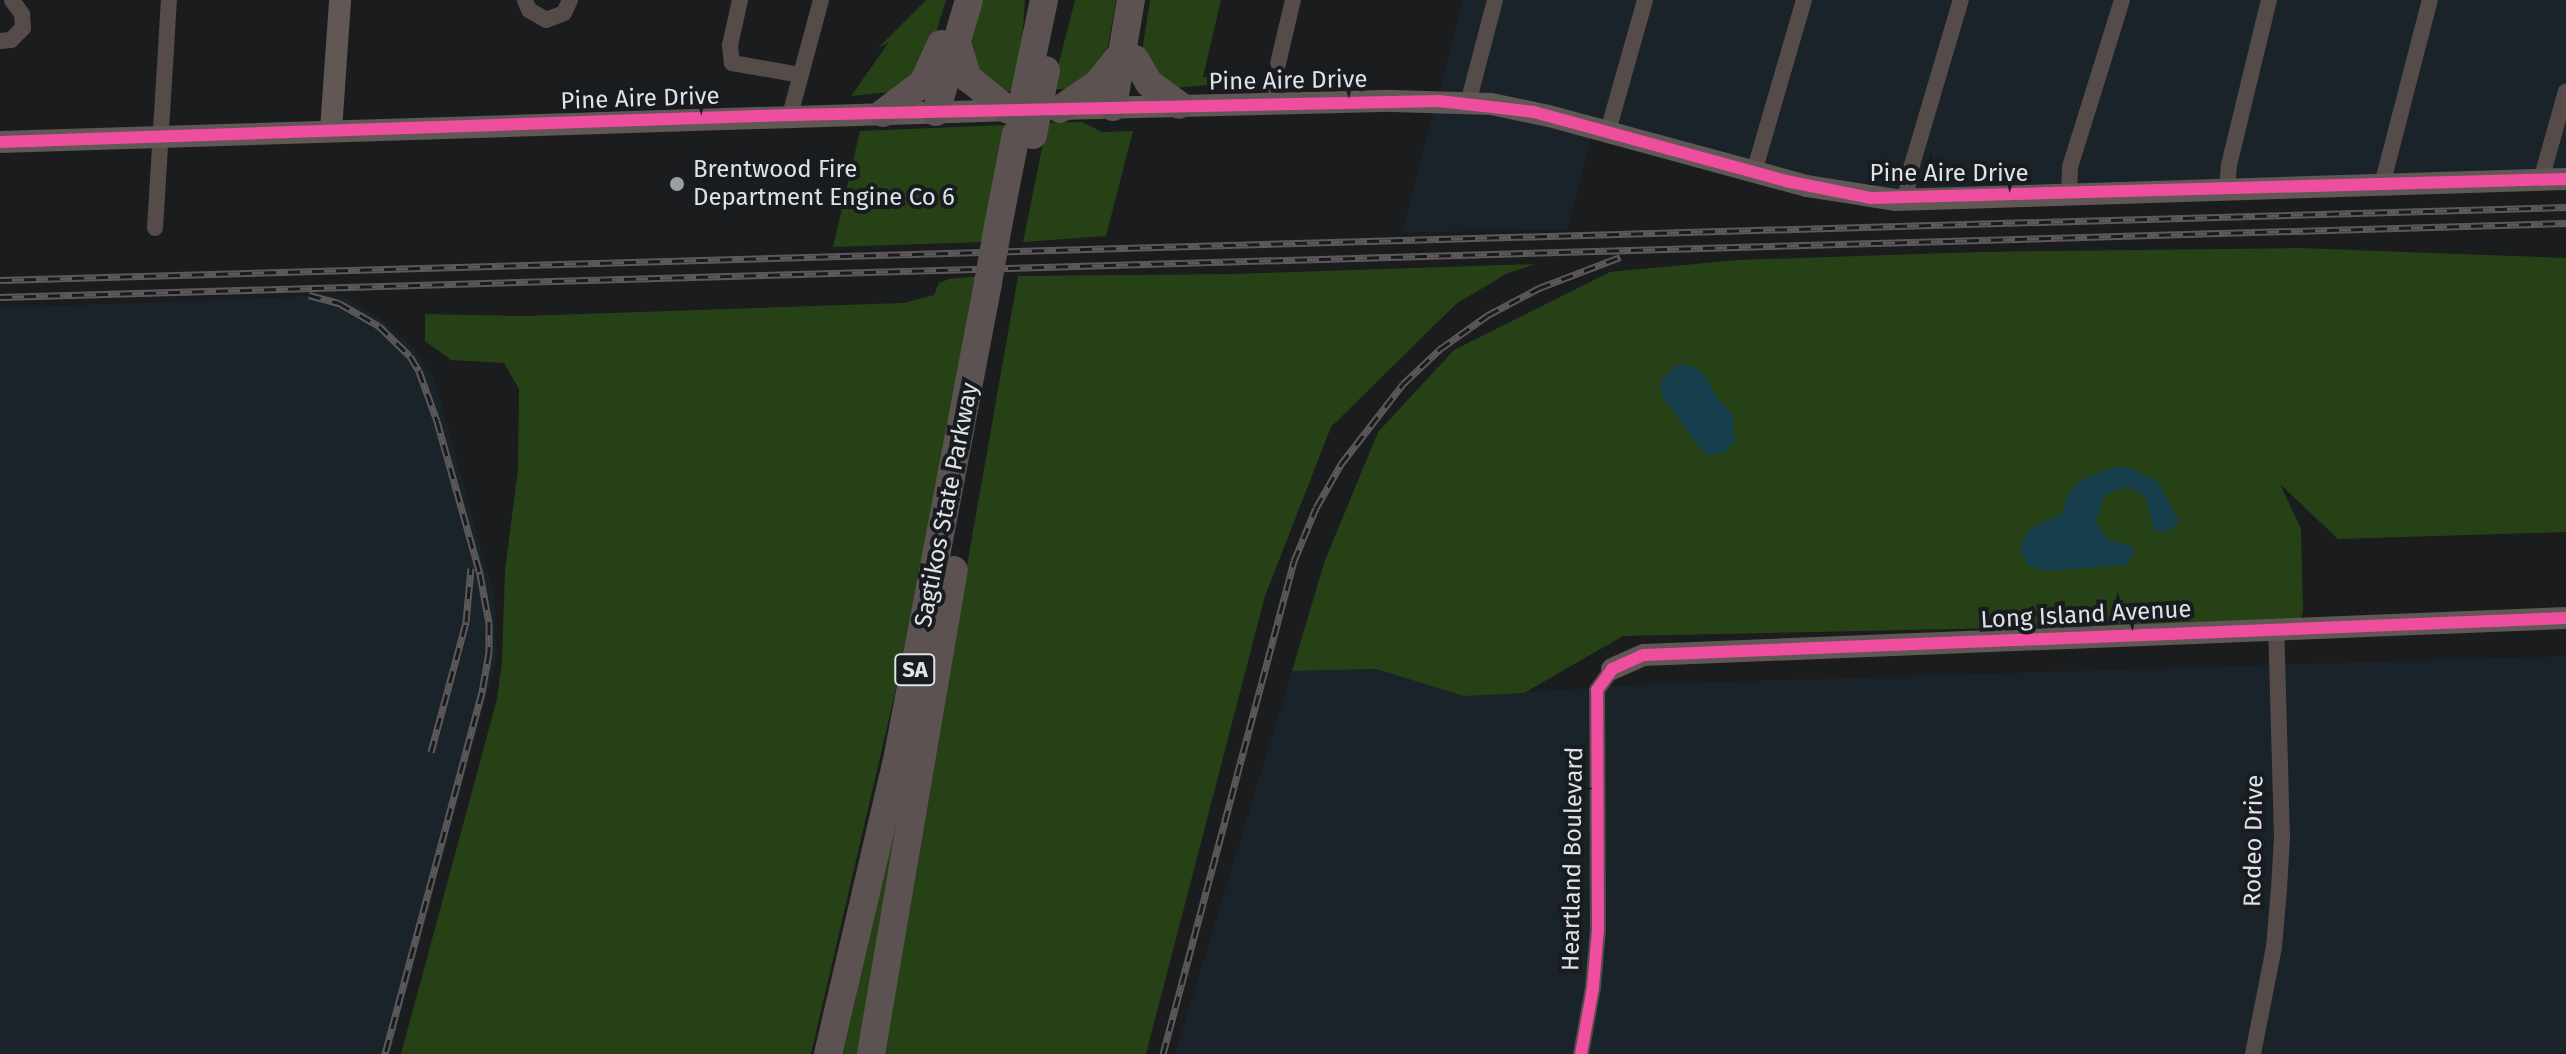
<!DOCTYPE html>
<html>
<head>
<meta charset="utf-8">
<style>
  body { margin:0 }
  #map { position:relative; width:2566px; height:1054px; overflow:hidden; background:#1a1c1e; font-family:"Fira Sans",sans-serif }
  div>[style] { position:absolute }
  .built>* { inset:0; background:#1b232a }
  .green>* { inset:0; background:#274116 }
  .water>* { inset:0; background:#153d4b }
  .street>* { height:16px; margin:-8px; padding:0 8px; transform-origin:8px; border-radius:8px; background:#554c4a }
  .secondary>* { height:22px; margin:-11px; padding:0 11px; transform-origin:11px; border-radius:11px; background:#615755 }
  .highway>* { height:28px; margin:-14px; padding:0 14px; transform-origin:14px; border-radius:14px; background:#5b5251 }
  .rail>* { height:7px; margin-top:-3.5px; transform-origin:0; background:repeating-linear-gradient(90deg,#181c20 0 12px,#5d595a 0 24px); box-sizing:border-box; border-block:2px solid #5d595a }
  .highway-bridge>* { height:28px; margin:-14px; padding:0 14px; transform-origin:14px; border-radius:14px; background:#5b5251 }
  .cycleway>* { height:12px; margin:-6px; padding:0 6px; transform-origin:6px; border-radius:6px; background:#ef4d9e }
  .dots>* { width:22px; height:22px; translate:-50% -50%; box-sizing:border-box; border:4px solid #181c20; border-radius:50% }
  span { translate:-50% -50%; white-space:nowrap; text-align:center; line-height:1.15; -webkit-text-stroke:8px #181c20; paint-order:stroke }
  .shield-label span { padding:2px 6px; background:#181c20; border:2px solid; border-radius:6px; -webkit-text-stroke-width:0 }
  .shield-label { font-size:22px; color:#e0e3e5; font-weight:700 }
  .street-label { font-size:24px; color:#e0e3e5 }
  .poi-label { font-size:24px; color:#e0e3e5 }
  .left { translate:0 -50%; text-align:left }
</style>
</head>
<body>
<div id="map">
  <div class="built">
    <i style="clip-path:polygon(1463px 0,2566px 0,2566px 179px,1825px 202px,1591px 138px,1567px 230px,1402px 232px)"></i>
    <i style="clip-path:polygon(341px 295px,381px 319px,414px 348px,434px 378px,495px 598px,496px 660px,390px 1054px,0 1054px,0 308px)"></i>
    <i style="clip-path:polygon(2566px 656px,2566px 1054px,1175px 1054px,1292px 671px,1376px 669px,1464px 696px,1652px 684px)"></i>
  </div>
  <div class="green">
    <i style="clip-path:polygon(926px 0,946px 0,924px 71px,891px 92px,851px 96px,889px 42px,878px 48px)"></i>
    <i style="clip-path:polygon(977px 0,1025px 0,1022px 43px,1054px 82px,1075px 0,1116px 0,1105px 63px,1068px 89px,1006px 91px,968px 66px)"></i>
    <i style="clip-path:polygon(1150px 0,1221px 0,1203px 77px,1249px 77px,1247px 82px,1173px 88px,1158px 81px,1142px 52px)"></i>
    <i style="clip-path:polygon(1082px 122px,1102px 132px,1133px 131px,1106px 236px,1023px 242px,1047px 123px)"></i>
    <i style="clip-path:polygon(1005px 125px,984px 242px,833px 247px,860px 131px)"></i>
    <i style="clip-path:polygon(2299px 248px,2566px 258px,2566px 532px,2338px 539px,2280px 484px,2301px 529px,2303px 612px,2301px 618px,2288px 622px,1623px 636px,1524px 693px,1464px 696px,1376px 669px,1292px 671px,1324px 563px,1378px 432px,1454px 350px,1610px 272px,1737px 260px,1979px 252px)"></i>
    <i style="clip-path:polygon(1536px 264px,1508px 273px,1457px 303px,1331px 427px,1265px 596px,1146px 1054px,881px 1054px,1018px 276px,1233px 274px)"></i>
    <i style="clip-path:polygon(978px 276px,928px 551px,811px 1054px,401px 1054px,497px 699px,502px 661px,505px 571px,518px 469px,519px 389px,504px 363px,451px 360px,425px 341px,425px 314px,524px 316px,903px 303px,934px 295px,939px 283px,949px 279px)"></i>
    <i style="clip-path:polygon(915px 723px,861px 1054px,836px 1054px)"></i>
  </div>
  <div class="water">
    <i style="clip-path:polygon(1677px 365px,1690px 365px,1704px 374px,1716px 397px,1733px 415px,1735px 440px,1725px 452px,1711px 455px,1701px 450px,1661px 394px,1661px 381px)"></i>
    <i style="clip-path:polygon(2113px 467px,2131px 468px,2157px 481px,2179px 520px,2172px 529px,2162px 532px,2154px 530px,2146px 498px,2138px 491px,2123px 487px,2104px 496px,2096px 521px,2108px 540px,2133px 546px,2135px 550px,2127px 565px,2047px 571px,2029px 566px,2020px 551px,2026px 534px,2036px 525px,2061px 515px,2069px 493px,2079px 481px)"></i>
  </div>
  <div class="street">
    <i style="left:525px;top:0;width:11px;rotate:68deg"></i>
    <i style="left:529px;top:10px;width:20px;rotate:30deg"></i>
    <i style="left:546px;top:20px;width:19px;rotate:-21deg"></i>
    <i style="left:564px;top:13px;width:14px;rotate:-65deg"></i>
    <i style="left:740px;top:0;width:46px;rotate:102.5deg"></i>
    <i style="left:730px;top:45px;width:18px;rotate:84deg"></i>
    <i style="left:732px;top:63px;width:70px;rotate:9.9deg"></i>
    <i style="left:0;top:41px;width:11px;rotate:-5deg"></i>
    <i style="left:11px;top:40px;width:17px;rotate:-45deg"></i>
    <i style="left:23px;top:28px;width:14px;rotate:-94deg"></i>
    <i style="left:22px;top:14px;width:17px;rotate:-126deg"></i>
    <i style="left:1269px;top:102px;width:105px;rotate:-76.8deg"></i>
    <i style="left:1468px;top:103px;width:106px;rotate:-75.3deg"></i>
    <i style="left:790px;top:115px;width:119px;rotate:-74.9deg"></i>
    <i style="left:1608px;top:131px;width:136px;rotate:-74.2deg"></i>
    <i style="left:1754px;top:172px;width:179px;rotate:-73.8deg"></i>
    <i style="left:2541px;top:180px;width:92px;rotate:-74.3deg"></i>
    <i style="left:2382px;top:185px;width:191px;rotate:-75.5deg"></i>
    <i style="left:2227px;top:191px;width:26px;rotate:-86deg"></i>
    <i style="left:2229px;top:165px;width:170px;rotate:-76.4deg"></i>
    <i style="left:2069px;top:195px;width:28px;rotate:-88deg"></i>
    <i style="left:2070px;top:167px;width:175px;rotate:-72.7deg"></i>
    <i style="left:1906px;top:200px;width:25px;rotate:-83deg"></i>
    <i style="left:1909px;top:175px;width:183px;rotate:-73.5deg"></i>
    <i style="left:155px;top:228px;width:228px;rotate:-86.5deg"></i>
    <i style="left:1581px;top:1054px;width:68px;rotate:-79.8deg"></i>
    <i style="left:1593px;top:987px;width:57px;rotate:-85deg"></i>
    <i style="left:1598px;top:930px;width:240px;rotate:-90.2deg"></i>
    <i style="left:1597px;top:690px;width:26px;rotate:-54deg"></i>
    <i style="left:2253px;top:1054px;width:109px;rotate:-78.9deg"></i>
    <i style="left:2274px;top:947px;width:58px;rotate:-85.1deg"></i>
    <i style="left:2279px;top:889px;width:52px;rotate:-86.7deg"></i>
    <i style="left:2282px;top:837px;width:209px;rotate:-91.6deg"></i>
  </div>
  <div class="secondary">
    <i style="left:1057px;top:109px;width:336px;rotate:-1.4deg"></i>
    <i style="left:1393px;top:101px;width:98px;rotate:1.8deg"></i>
    <i style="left:1491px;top:104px;width:59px;rotate:11.7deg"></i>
    <i style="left:1549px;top:116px;width:267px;rotate:15.2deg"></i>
    <i style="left:1807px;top:186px;width:89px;rotate:9deg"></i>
    <i style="left:1895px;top:200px;width:671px;rotate:-1.79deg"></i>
    <i style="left:331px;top:130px;width:130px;rotate:-86deg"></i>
    <i style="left:0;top:142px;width:1015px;rotate:-1.81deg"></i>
    <i style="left:1612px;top:669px;width:35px;rotate:-24deg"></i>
    <i style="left:1644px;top:655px;width:923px;rotate:-2.3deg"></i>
  </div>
  <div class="highway">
    <i style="left:957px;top:43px;width:37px;rotate:73deg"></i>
    <i style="left:968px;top:78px;width:51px;rotate:38.7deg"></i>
    <i style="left:1135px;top:59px;width:28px;rotate:60deg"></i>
    <i style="left:1149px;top:83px;width:37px;rotate:36deg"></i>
    <i style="left:1113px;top:107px;width:109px;rotate:-80.5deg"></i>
    <i style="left:1060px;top:109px;width:45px;rotate:-34deg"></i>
    <i style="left:1097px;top:84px;width:36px;rotate:-51deg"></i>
    <i style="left:1021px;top:110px;width:112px;rotate:-78.2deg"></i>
    <i style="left:936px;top:112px;width:117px;rotate:-73.6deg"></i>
    <i style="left:883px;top:113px;width:50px;rotate:-36.9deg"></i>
    <i style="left:923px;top:83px;width:43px;rotate:-65.2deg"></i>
    <i style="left:998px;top:226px;width:94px;rotate:-78.9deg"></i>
    <i style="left:828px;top:1054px;width:307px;rotate:-76.8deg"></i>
    <i style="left:898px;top:755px;width:481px;rotate:-79.2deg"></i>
    <i style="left:871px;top:1054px;width:491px;rotate:-80.3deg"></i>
  </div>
  <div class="rail">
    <i style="left:0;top:280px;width:2567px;rotate:-1.63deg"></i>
    <i style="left:309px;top:295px;width:31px;rotate:15deg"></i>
    <i style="left:339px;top:303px;width:46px;rotate:29.9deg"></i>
    <i style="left:379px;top:326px;width:43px;rotate:44.1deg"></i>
    <i style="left:410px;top:356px;width:17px;rotate:59deg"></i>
    <i style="left:419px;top:371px;width:53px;rotate:70.2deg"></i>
    <i style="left:437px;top:421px;width:159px;rotate:74.3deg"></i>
    <i style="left:480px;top:574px;width:50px;rotate:79.6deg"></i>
    <i style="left:489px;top:623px;width:29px;rotate:90deg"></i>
    <i style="left:489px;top:652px;width:41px;rotate:99.9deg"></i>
    <i style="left:482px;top:692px;width:375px;rotate:105deg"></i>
    <i style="left:0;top:297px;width:2567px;rotate:-1.65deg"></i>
    <i style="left:431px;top:752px;width:135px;rotate:-74.9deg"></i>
    <i style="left:466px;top:622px;width:54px;rotate:-84.7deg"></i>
    <i style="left:1163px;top:1054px;width:510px;rotate:-75.12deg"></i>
    <i style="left:1294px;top:561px;width:57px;rotate:-67.5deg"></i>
    <i style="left:1316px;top:508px;width:51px;rotate:-60.4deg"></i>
    <i style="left:1341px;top:464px;width:101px;rotate:-52.2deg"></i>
    <i style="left:1403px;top:384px;width:51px;rotate:-43.4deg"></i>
    <i style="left:1440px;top:349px;width:59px;rotate:-35.3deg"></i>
    <i style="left:1488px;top:315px;width:58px;rotate:-27.9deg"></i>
    <i style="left:1539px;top:288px;width:87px;rotate:-20.9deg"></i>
  </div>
  <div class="highway-bridge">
    <i style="left:1033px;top:135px;width:66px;rotate:-78.7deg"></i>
    <i style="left:988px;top:283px;width:58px;rotate:-80deg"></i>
  </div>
  <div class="cycleway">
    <i style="left:0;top:142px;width:790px;rotate:-1.96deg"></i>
    <i style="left:790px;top:115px;width:649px;rotate:-1.24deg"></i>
    <i style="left:1439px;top:101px;width:96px;rotate:6.6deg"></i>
    <i style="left:1534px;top:112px;width:261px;rotate:15.3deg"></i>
    <i style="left:1786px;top:181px;width:87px;rotate:11.3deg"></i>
    <i style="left:1871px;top:198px;width:695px;rotate:-1.57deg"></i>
    <i style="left:1581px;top:1054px;width:68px;rotate:-79.8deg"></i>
    <i style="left:1593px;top:987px;width:57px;rotate:-85deg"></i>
    <i style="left:1598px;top:930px;width:240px;rotate:-90.2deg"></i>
    <i style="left:1597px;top:690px;width:26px;rotate:-54deg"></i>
    <i style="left:1612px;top:669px;width:35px;rotate:-24deg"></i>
    <i style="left:1644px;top:655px;width:923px;rotate:-2.3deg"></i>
  </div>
  <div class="dots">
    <i style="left:677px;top:184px;background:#9b9d9f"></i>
  </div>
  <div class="shield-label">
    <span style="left:915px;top:670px">SA</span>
  </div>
  <div class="street-label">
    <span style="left:1288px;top:81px;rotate:-1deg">Pine Aire Drive</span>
    <span style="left:640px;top:99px;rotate:-2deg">Pine Aire Drive</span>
    <span style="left:1949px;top:174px">Pine Aire Drive</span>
    <span style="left:947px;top:505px;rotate:-79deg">Sagtikos State Parkway</span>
    <span style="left:2086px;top:615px;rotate:-3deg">Long Island Avenue</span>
    <span style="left:2254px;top:841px;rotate:-89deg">Rodeo Drive</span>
    <span style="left:1573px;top:859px;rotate:-89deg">Heartland Boulevard</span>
  </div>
  <div class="poi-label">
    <span class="left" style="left:693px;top:184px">Brentwood Fire<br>Department Engine Co 6</span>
  </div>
</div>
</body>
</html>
